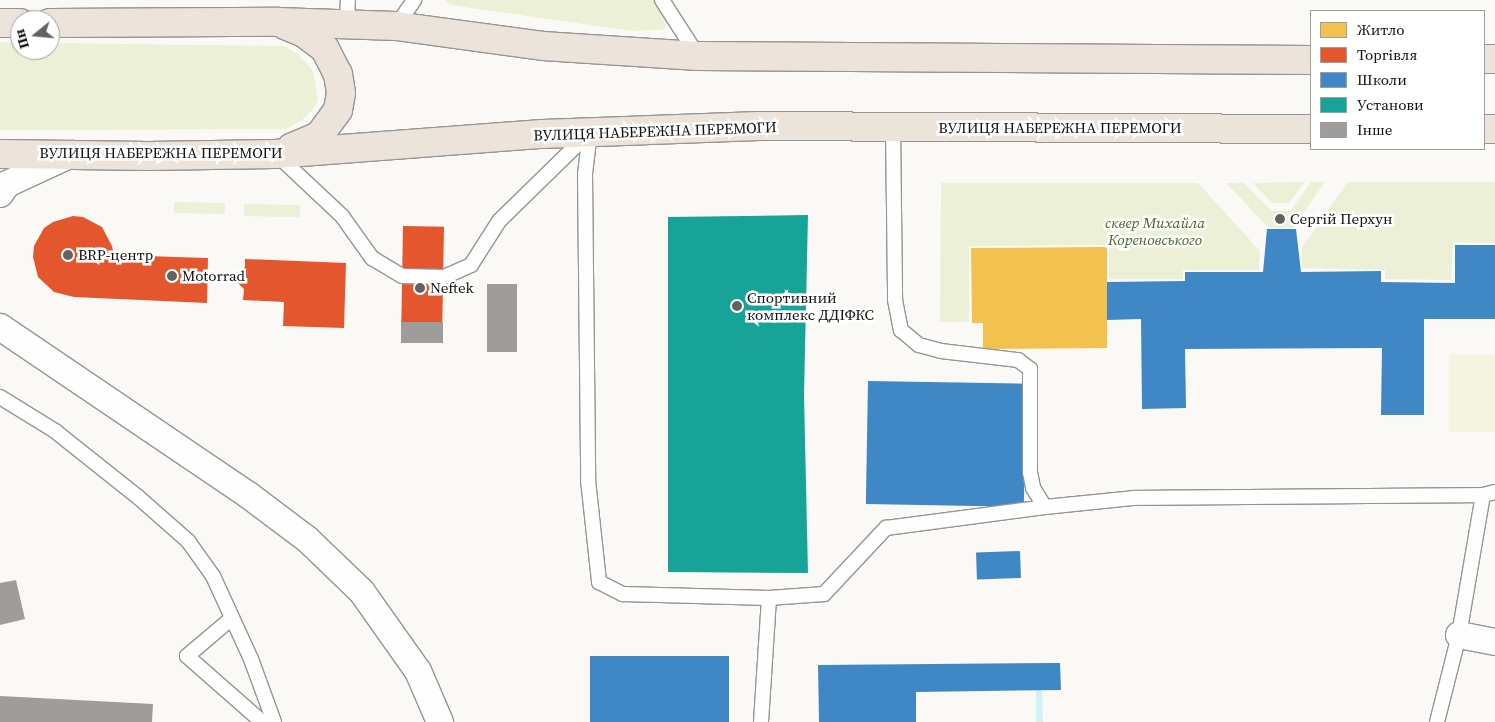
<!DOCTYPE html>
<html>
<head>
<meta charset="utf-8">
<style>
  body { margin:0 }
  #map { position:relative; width:1495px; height:722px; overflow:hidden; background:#fbf9f6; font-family:"Source Serif 4",serif }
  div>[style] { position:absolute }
  .green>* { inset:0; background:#ecf0d7; transform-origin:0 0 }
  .pitch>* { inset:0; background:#f4f4e1; transform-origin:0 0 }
  .water>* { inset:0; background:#cef2f5 }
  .homes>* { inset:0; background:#f2c14e }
  .shops>* { inset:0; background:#e4572e; transform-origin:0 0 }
  .schools>* { inset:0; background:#3f88c5; transform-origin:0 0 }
  .public>* { inset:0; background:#17a398 }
  .building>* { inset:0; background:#9f9d9b; transform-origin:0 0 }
  .roads { filter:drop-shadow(1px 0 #969594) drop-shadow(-1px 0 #969594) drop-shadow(0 1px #969594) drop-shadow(0 -1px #969594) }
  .lane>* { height:14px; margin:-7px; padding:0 7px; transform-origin:7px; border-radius:7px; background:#fefefe }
  .street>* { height:26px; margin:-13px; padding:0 13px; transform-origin:13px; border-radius:13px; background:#fefefe }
  .primary>* { height:28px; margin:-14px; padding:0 14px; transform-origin:14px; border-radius:14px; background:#ece3db }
  .dots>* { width:14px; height:14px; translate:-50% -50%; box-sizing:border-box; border:2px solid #fff; border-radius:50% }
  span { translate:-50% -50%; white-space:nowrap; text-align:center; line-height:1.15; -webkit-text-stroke:5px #fff; paint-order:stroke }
  .street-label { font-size:15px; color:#101010 }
  .poi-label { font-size:15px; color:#101010 }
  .left { translate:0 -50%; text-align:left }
  .park-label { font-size:15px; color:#462; font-style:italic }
  .legend { position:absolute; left:1310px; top:10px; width:175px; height:140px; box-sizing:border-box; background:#fff; border:1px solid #9f9f9f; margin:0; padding:6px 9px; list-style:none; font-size:15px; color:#101010 }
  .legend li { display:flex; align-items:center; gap:10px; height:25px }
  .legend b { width:25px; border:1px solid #9f9f9f }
  .north { position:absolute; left:10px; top:10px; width:50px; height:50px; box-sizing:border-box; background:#fff; border:1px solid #9f9f9f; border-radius:50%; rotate:253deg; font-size:14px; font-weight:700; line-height:20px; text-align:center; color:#101010 }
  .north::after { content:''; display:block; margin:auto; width:18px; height:22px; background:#626260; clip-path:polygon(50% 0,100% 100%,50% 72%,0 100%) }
</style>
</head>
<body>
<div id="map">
  <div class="green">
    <i style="clip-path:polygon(445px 0,652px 0,664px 16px,667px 23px,664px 29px,660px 30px,632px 31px,451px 5px)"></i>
    <i style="clip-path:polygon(0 42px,20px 43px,20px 50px,50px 50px,50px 43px,284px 46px,298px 54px,313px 71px,318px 100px,312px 110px,302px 120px,286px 129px,0 130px)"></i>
    <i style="clip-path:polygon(1304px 182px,1289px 203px,1272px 203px,1253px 183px)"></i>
    <i style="clip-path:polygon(1311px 182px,1325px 182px,1293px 228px,1269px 228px,1226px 183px,1244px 183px,1272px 211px,1290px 211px)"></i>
    <i style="clip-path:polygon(1348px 182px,1495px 182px,1495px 243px,1453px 242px,1451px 280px,1385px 279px,1385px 270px,1302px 268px,1302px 247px)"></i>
    <i style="clip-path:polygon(941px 183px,1198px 183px,1260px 251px,1259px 270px,1183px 270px,1183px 279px,1109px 279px,1109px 245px,969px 246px,969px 322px,940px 322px)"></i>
    <i style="left:174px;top:202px;width:51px;height:11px;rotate:1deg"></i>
    <i style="left:244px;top:204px;width:56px;height:12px;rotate:1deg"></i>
  </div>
  <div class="pitch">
    <i style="left:1495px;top:354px;width:78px;height:46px;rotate:90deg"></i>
  </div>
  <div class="water">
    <i style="clip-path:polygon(1042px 690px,1043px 722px,1036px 722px,1036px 691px)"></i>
  </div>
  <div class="homes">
    <i style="clip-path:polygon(1107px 247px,1107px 348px,983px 349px,983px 323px,972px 323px,971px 248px)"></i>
  </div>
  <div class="shops">
    <i style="clip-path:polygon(73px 216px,83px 217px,102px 227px,112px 246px,114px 255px,208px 258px,207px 303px,74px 297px,54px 292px,38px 277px,33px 257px,34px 246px,44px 228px,53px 222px)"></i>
    <i style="left:403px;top:226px;width:41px;height:96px;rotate:1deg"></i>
    <i style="clip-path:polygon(245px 259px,346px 263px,344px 328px,283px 326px,284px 302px,243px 300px,244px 289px,233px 278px,245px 267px)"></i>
  </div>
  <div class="schools">
    <i style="clip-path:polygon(1267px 229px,1296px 229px,1301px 272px,1381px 271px,1381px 282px,1455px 283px,1455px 245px,1495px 245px,1495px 319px,1424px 319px,1424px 415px,1381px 415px,1382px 348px,1185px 349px,1186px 408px,1142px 409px,1141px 319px,1107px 320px,1107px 282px,1185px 281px,1185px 272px,1263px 272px)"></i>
    <i style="left:868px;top:381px;width:158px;height:123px;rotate:1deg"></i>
    <i style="left:1020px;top:551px;width:27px;height:44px;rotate:88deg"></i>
    <i style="left:729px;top:656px;width:66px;height:139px;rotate:90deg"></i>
    <i style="clip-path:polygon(1060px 663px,1061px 690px,916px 692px,916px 722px,819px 722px,818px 665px)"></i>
  </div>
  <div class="public">
    <i style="clip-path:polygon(808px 215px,804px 395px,808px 573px,668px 572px,668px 217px)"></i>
  </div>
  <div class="building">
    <i style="left:487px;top:284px;width:30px;height:68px"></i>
    <i style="left:401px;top:322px;width:42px;height:21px"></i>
    <i style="clip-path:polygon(16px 580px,25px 619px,0 625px,0 583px)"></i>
    <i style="clip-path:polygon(0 696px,153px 704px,152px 722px,0 722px)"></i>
  </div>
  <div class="roads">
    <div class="lane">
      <i style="left:662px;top:0;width:67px;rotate:57.3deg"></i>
      <i style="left:347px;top:25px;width:25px;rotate:-88deg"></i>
      <i style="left:396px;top:26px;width:32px;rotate:-55deg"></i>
      <i style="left:893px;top:127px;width:173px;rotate:89.3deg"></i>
      <i style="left:895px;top:300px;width:31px;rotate:79deg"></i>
      <i style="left:901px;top:330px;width:23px;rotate:40deg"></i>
      <i style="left:919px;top:345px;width:23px;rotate:15deg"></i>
      <i style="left:941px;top:351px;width:78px;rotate:6.7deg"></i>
      <i style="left:1018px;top:360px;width:15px;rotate:37deg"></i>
      <i style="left:1030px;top:369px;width:103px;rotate:90deg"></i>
      <i style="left:1030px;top:472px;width:16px;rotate:79deg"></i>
      <i style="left:1033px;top:488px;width:22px;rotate:58deg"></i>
      <i style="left:590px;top:132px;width:42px;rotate:96.8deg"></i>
      <i style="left:585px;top:174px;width:306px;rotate:89.4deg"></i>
      <i style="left:588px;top:480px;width:103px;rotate:83.8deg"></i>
      <i style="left:599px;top:582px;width:27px;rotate:27deg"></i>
      <i style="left:623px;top:594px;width:146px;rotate:1.6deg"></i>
      <i style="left:769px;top:598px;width:55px;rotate:-4.2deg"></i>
      <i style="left:824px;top:594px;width:91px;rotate:-46.8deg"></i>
      <i style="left:886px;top:528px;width:160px;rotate:-7.5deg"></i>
      <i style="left:1045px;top:507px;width:88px;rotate:-5.8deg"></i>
      <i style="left:1133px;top:498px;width:350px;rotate:-0.5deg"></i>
      <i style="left:277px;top:155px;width:89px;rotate:43.2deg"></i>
      <i style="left:342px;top:216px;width:52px;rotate:54.5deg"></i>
      <i style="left:372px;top:258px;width:35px;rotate:31deg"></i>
      <i style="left:402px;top:276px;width:42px;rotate:1.4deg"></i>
      <i style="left:444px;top:277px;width:30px;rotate:-24deg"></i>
      <i style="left:471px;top:265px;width:52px;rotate:-57.5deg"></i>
      <i style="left:499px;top:221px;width:123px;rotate:-44.3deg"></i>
      <i style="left:0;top:397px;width:65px;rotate:31.7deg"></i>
      <i style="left:55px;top:431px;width:106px;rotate:38.5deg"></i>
      <i style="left:138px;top:497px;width:67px;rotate:41.3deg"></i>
      <i style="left:188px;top:541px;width:43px;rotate:54.5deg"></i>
      <i style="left:213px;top:576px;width:91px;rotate:65.4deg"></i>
      <i style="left:251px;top:659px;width:67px;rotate:69.9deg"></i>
      <i style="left:232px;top:618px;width:59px;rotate:139.8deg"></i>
      <i style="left:187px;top:656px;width:100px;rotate:41.3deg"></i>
      <i style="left:761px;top:722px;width:124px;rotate:-86.3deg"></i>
      <i style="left:1437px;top:722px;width:90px;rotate:-75.8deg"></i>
      <i style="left:1459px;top:635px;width:142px;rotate:-80.3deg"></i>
      <i style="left:1483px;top:495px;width:12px;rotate:-14deg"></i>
    </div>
    <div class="street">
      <i style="left:0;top:194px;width:12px;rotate:-55deg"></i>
      <i style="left:7px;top:184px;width:72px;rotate:-24.8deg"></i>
      <i style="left:0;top:327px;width:298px;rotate:34.1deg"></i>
      <i style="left:247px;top:494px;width:75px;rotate:36.9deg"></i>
      <i style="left:307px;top:539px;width:76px;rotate:43.9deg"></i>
      <i style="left:362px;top:592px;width:97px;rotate:54.7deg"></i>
      <i style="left:418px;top:671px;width:56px;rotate:66.7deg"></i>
      <i style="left:1459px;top:635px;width:37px;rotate:11deg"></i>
    </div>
    <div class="primary">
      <i style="left:0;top:23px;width:20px"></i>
      <i style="left:50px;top:23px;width:228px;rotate:-0.3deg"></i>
      <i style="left:278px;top:22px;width:118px;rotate:1.9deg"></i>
      <i style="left:396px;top:26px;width:148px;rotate:7.7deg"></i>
      <i style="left:543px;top:46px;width:155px;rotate:3.7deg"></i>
      <i style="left:698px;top:56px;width:613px;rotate:0.37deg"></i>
      <i style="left:285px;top:25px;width:21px;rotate:23deg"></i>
      <i style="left:304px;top:33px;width:26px;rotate:37deg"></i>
      <i style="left:325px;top:49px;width:28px;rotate:63deg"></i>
      <i style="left:338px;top:74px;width:19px;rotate:81deg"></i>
      <i style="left:341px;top:93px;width:17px;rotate:100deg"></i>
      <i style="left:338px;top:110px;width:32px;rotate:126deg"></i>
      <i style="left:319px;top:136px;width:30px;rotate:157deg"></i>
      <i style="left:1484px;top:59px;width:11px"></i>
      <i style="left:1484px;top:129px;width:11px"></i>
      <i style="left:0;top:154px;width:149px;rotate:0.8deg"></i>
      <i style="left:149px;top:156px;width:126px;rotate:-0.9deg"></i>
      <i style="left:275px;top:154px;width:268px;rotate:-4.3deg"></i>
      <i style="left:542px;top:134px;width:217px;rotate:-2.1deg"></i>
      <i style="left:759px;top:126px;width:552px;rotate:0.31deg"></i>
    </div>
  </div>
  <div class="dots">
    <i style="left:1280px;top:219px;background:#626260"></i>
    <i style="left:68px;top:255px;background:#626260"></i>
    <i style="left:172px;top:276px;background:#626260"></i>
    <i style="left:420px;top:288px;background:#626260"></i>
    <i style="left:737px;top:306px;background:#626260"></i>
  </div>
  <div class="street-label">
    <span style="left:1060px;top:128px">ВУЛИЦЯ НАБЕРЕЖНА ПЕРЕМОГИ</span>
    <span style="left:655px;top:131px;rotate:-2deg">ВУЛИЦЯ НАБЕРЕЖНА ПЕРЕМОГИ</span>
    <span style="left:161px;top:153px">ВУЛИЦЯ НАБЕРЕЖНА ПЕРЕМОГИ</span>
  </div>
  <div class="poi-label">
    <span class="left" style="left:1290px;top:219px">Сергій Перхун</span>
    <span class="left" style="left:78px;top:255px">BRP-центр</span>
    <span class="left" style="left:182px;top:276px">Motorrad</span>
    <span class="left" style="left:430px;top:288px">Neftek</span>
    <span class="left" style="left:747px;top:306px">Спортивний<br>комплекс ДДІФКС</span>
  </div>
  <div class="park-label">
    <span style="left:1155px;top:231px">сквер Михайла<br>Кореновського</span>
  </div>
  <ul class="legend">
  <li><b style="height:14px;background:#f2c14e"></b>Житло</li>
  <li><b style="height:14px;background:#e4572e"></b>Торгівля</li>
  <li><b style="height:14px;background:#3f88c5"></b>Школи</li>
  <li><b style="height:14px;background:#17a398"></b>Установи</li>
  <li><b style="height:14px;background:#9f9d9b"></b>Інше</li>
  </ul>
  <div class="north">Пн</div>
</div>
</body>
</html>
